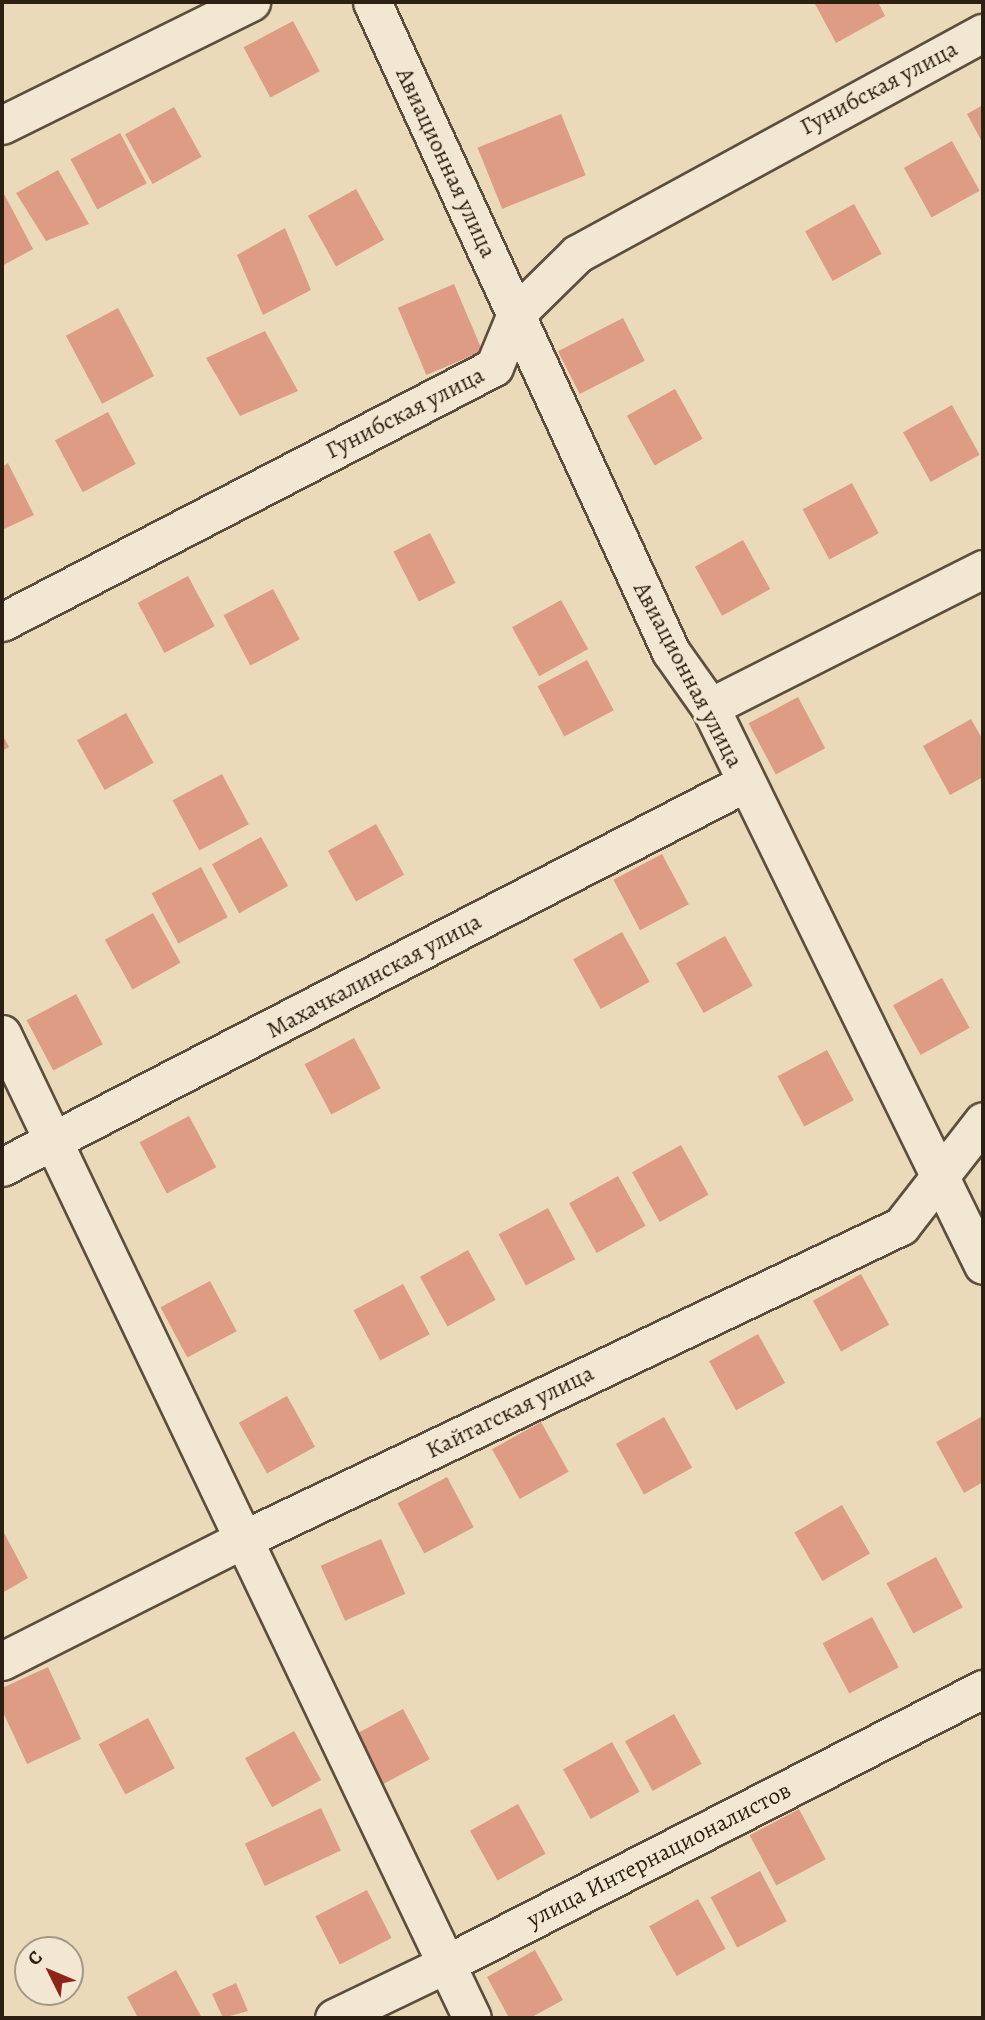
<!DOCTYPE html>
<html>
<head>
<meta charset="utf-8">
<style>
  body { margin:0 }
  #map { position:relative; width:985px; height:2020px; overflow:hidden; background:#ebdaba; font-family:Alegreya,serif }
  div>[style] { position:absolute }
  .building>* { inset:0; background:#de9c85; transform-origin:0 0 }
  .roads { filter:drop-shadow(2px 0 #5c4e3c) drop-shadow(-2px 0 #5c4e3c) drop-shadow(0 2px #5c4e3c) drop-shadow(0 -2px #5c4e3c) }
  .minor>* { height:37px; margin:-18.5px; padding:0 18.5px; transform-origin:18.5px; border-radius:18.5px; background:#f2e7d2 }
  span { translate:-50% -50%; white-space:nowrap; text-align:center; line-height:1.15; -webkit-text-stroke:6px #f2e7d2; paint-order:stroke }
  .street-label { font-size:24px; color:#2d2012 }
  .frame { position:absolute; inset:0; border:4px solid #2d2012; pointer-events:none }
  .north { position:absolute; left:14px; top:1936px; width:70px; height:70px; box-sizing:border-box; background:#f2e7d2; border:2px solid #a39785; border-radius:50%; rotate:313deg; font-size:19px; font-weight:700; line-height:28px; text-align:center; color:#2d2012 }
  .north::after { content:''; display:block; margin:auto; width:24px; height:32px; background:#8f2418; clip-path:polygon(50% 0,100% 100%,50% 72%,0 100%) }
</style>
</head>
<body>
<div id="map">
  <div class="building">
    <i style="clip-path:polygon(814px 2px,878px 2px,885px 16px,836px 43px)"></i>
    <i style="left:293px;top:21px;width:57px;height:56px;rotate:62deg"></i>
    <i style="clip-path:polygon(983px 105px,983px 144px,967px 114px)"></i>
    <i style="left:174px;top:107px;width:57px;height:56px;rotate:61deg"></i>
    <i style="left:561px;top:114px;width:66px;height:90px;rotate:68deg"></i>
    <i style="left:120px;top:133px;width:57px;height:56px;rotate:62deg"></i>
    <i style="left:952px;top:141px;width:57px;height:55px;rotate:61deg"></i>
    <i style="clip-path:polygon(58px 170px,89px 224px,46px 241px,16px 193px)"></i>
    <i style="left:356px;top:189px;width:58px;height:55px;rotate:61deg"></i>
    <i style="clip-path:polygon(2px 190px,33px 249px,2px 266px)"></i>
    <i style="left:854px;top:204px;width:57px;height:56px;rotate:61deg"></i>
    <i style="clip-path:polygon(285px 228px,311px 290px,263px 315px,237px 255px)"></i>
    <i style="left:454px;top:284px;width:73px;height:61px;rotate:67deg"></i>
    <i style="left:118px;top:308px;width:77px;height:59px;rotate:62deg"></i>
    <i style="left:623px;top:318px;width:48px;height:73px;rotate:63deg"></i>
    <i style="clip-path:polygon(265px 331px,298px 391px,240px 416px,206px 358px)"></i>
    <i style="left:675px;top:389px;width:57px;height:55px;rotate:61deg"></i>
    <i style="left:952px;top:405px;width:57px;height:56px;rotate:61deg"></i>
    <i style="left:108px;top:412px;width:59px;height:60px;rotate:62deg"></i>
    <i style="clip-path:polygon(8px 463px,34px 515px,2px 530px,2px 467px)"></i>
    <i style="left:852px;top:483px;width:57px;height:56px;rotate:62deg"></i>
    <i style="left:430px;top:533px;width:56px;height:41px;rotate:63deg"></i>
    <i style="left:743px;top:540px;width:56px;height:55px;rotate:61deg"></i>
    <i style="left:188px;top:576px;width:57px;height:57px;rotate:62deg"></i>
    <i style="left:273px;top:589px;width:57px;height:56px;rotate:62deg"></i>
    <i style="left:561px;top:600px;width:56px;height:56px;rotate:61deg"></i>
    <i style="left:587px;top:660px;width:57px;height:56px;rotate:62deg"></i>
    <i style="left:798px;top:697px;width:58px;height:56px;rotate:62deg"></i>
    <i style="left:126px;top:713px;width:57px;height:56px;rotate:61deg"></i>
    <i style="clip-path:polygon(971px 719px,983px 740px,983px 777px,950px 795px,923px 746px)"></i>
    <i style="clip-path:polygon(2px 734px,9px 747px,2px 751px)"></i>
    <i style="left:222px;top:774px;width:57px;height:56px;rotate:62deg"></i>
    <i style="left:376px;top:824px;width:58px;height:55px;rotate:61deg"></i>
    <i style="left:261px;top:837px;width:56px;height:56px;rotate:61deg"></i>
    <i style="left:662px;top:854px;width:57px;height:55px;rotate:62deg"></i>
    <i style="left:201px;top:867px;width:57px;height:56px;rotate:62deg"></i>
    <i style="left:153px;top:913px;width:57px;height:55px;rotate:61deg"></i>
    <i style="left:622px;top:932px;width:57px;height:56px;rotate:61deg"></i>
    <i style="left:725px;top:936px;width:57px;height:56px;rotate:61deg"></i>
    <i style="left:942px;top:978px;width:57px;height:56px;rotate:61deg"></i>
    <i style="left:76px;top:994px;width:57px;height:56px;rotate:62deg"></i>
    <i style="left:354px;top:1038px;width:57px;height:56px;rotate:62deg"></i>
    <i style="left:827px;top:1050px;width:57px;height:56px;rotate:62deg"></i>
    <i style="left:189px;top:1116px;width:58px;height:56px;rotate:62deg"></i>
    <i style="left:681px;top:1145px;width:57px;height:56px;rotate:61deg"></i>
    <i style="left:618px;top:1176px;width:57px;height:56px;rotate:61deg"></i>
    <i style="left:548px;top:1208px;width:58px;height:56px;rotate:62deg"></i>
    <i style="left:468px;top:1250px;width:57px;height:55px;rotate:61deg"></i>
    <i style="left:861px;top:1274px;width:58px;height:55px;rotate:61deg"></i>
    <i style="left:210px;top:1281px;width:57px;height:56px;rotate:62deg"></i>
    <i style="left:403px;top:1284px;width:57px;height:56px;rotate:62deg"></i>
    <i style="left:758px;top:1334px;width:56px;height:56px;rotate:61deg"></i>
    <i style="left:287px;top:1396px;width:58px;height:55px;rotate:61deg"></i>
    <i style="clip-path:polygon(983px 1416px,983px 1482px,964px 1493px,936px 1442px)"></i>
    <i style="left:664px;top:1417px;width:58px;height:55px;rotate:61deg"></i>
    <i style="left:541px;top:1422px;width:57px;height:56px;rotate:61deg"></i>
    <i style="left:447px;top:1477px;width:57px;height:56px;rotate:62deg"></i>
    <i style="left:842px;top:1505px;width:56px;height:55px;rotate:60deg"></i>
    <i style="clip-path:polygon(2px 1529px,28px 1578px,2px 1593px)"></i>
    <i style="left:381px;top:1539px;width:60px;height:66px;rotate:66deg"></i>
    <i style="left:936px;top:1557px;width:57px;height:56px;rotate:62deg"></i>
    <i style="left:872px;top:1617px;width:57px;height:56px;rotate:62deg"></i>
    <i style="clip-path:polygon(48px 1667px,81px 1739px,27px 1764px,2px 1710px,2px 1688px)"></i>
    <i style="left:403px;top:1709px;width:57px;height:56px;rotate:62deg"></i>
    <i style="left:674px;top:1714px;width:57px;height:56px;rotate:61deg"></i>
    <i style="left:148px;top:1718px;width:57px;height:56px;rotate:62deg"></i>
    <i style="left:294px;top:1731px;width:56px;height:56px;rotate:61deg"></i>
    <i style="left:612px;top:1742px;width:57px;height:56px;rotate:61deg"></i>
    <i style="left:518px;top:1804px;width:57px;height:55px;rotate:61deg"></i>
    <i style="left:321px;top:1808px;width:47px;height:84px;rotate:65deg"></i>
    <i style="left:799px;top:1809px;width:57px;height:56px;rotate:62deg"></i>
    <i style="left:760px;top:1871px;width:57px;height:56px;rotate:62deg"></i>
    <i style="left:367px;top:1890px;width:54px;height:58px;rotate:63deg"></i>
    <i style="left:698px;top:1899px;width:57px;height:56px;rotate:61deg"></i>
    <i style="clip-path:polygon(535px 1950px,563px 2000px,530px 2018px,509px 2018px,487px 1977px)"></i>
    <i style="clip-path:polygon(176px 1970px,202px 2018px,138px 2018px,127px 1997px)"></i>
    <i style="clip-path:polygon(236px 1983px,248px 2011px,223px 2018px,212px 1994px)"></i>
  </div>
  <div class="roads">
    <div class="minor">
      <i style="left:372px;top:2px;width:715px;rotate:65.3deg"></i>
      <i style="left:671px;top:652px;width:67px;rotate:54.7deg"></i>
      <i style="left:710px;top:707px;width:621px;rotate:63.93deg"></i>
      <i style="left:2px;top:125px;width:278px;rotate:-26.3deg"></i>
      <i style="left:2px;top:622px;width:554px;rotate:-27.4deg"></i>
      <i style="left:494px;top:367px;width:57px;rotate:-67.5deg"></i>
      <i style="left:516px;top:314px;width:86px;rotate:-44.5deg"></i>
      <i style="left:577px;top:254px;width:462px;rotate:-28.6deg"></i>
      <i style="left:710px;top:707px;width:306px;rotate:-26.8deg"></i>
      <i style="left:2px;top:1034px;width:1090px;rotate:64.47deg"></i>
      <i style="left:2px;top:1167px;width:836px;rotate:-27.33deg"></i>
      <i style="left:2px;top:1661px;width:271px;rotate:-26.8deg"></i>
      <i style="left:244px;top:1539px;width:728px;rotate:-25.47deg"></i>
      <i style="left:901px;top:1226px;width:133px;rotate:-52deg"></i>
      <i style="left:334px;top:2018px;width:122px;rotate:-25.7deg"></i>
      <i style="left:444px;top:1965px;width:606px;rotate:-27.12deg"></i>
    </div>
  </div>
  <div class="street-label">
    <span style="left:879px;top:88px;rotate:-28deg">Гунибская улица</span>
    <span style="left:446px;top:163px;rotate:65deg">Авиационная улица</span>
    <span style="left:405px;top:413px;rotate:-27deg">Гунибская улица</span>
    <span style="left:688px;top:675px;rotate:62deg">Авиационная улица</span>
    <span style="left:374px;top:976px;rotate:-28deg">Махачкалинская улица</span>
    <span style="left:510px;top:1412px;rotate:-26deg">Кайтагская улица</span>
    <span style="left:659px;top:1855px;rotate:-27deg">улица Интернационалистов</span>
  </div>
  <div class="frame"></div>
  <div class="north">С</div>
</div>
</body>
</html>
